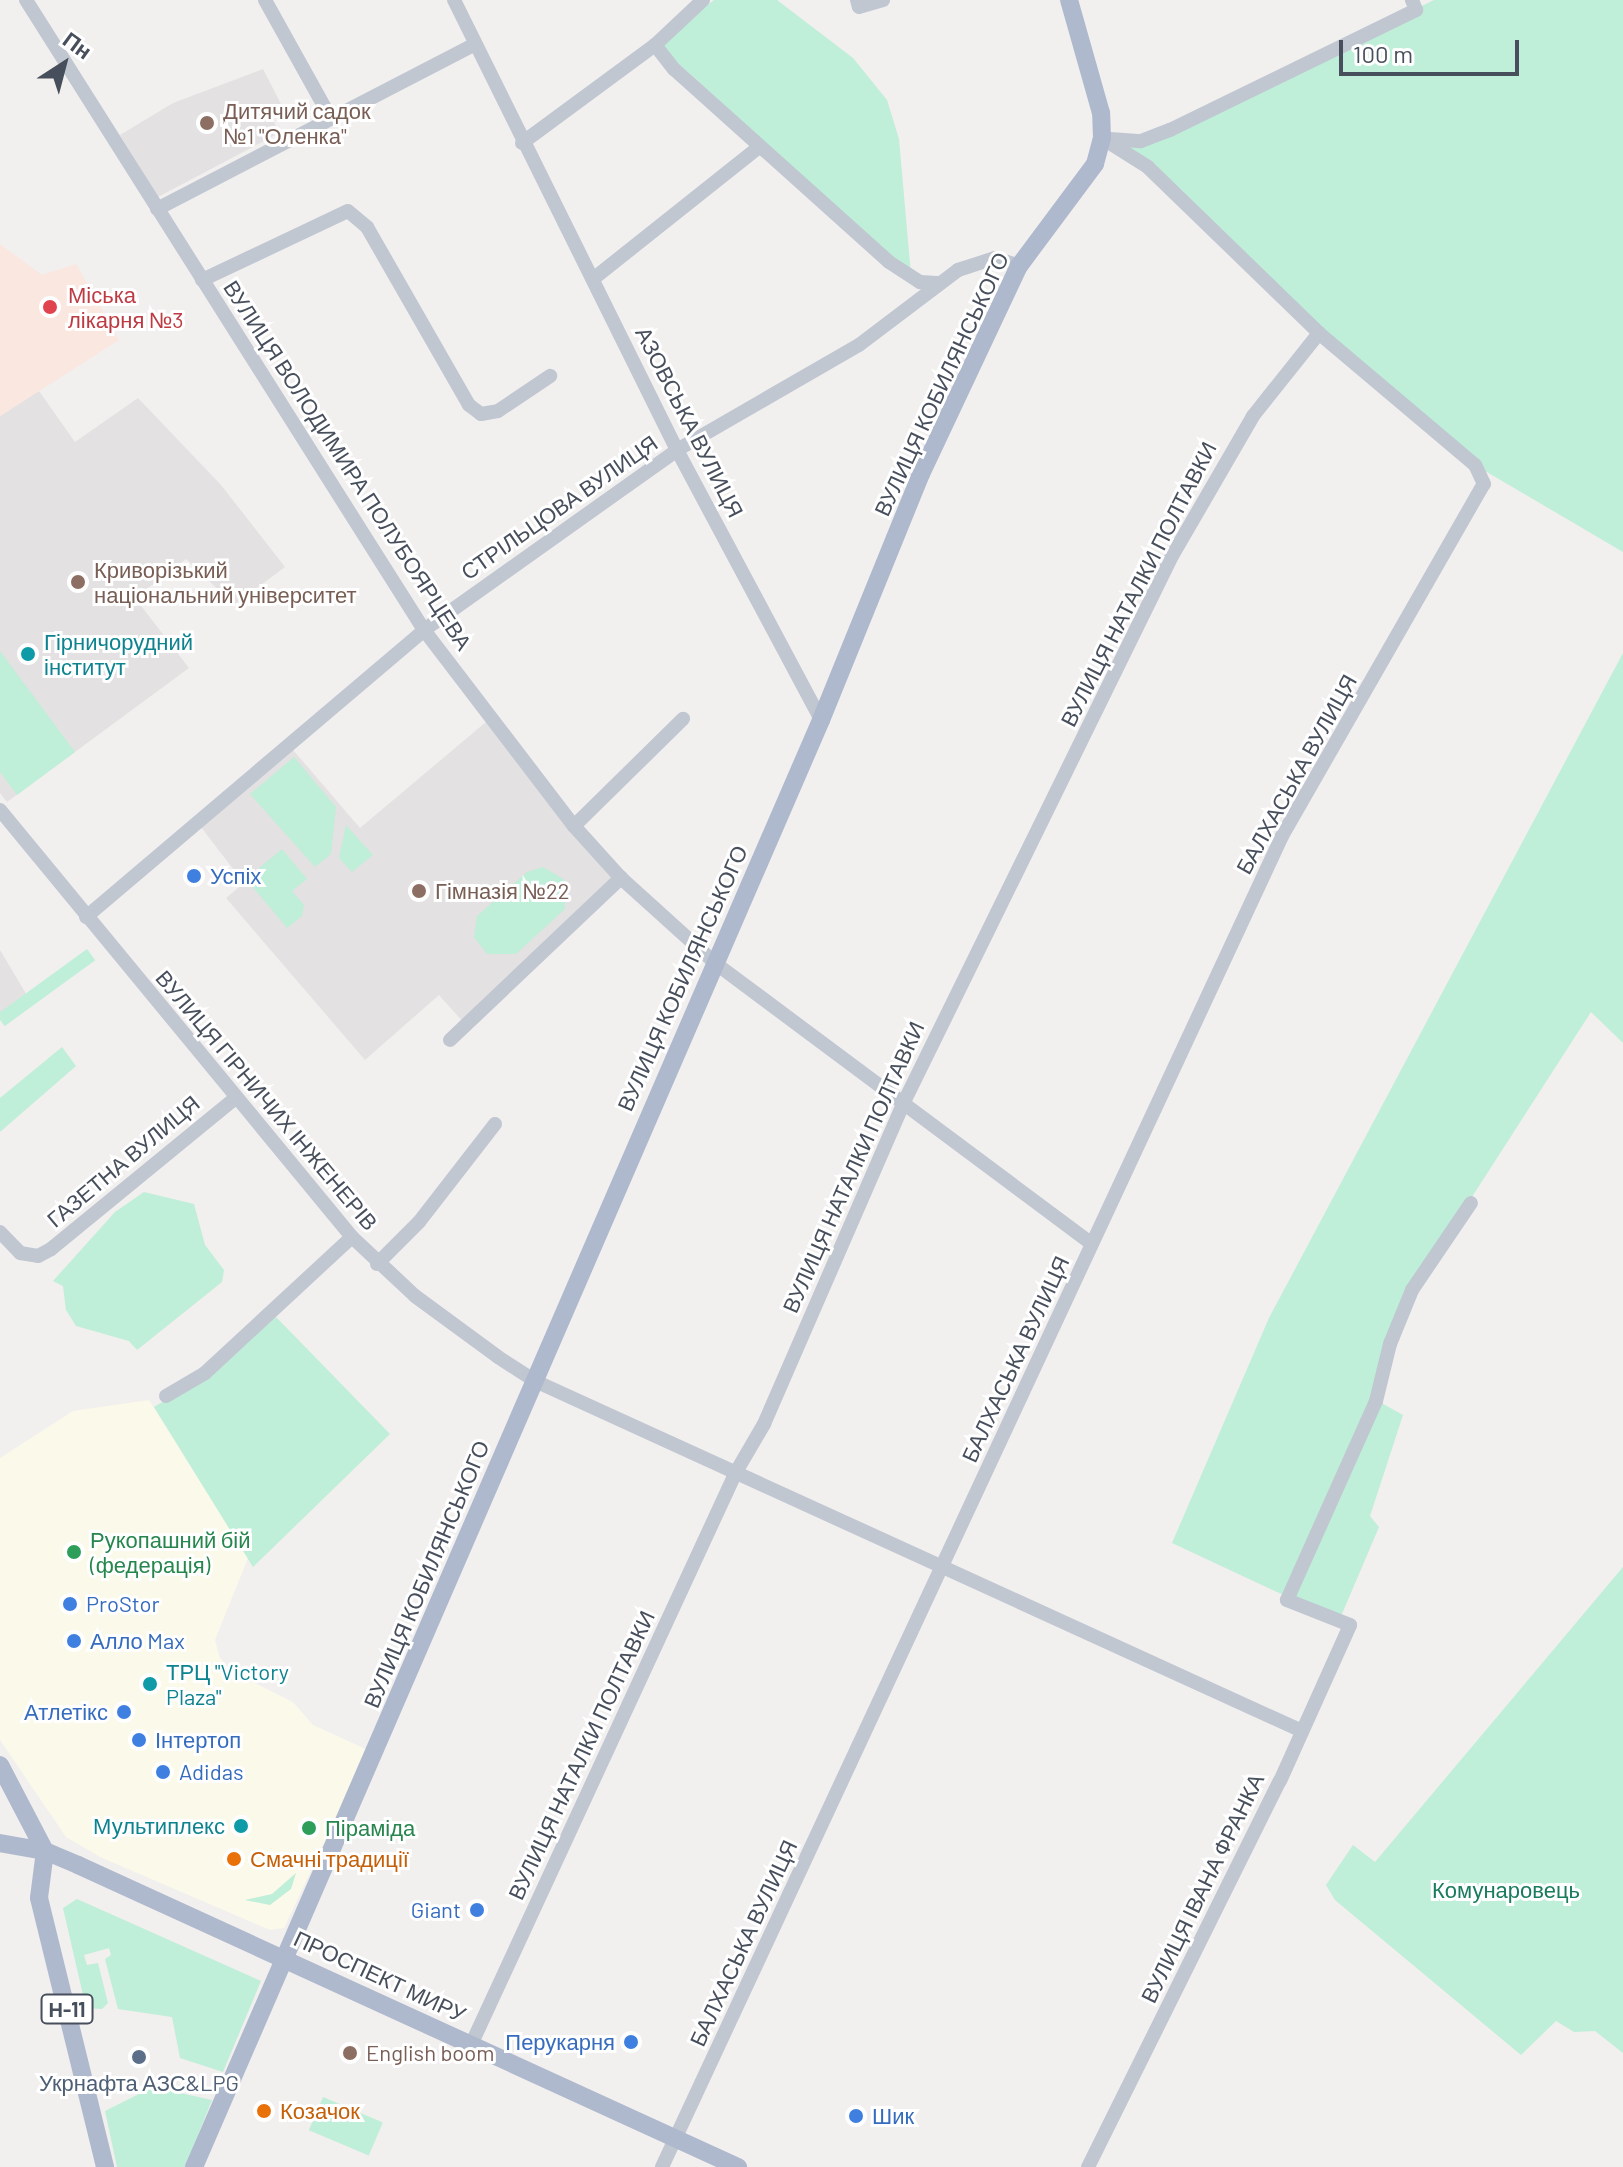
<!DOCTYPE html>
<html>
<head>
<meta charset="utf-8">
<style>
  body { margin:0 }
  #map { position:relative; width:1623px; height:2167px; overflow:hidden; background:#f2efef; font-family:Barlow,sans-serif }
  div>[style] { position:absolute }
  .commercial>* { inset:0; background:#fbf9e9 }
  .education>* { inset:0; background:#e3e1e1 }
  .medical>* { inset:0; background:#fae7e0 }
  .green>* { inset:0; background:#bfeed9; transform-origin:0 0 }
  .minor>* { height:14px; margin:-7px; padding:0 7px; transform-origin:7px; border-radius:7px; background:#c0c7d1 }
  .major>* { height:18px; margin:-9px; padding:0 9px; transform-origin:9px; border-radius:9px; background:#afb9cd }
  .dots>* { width:22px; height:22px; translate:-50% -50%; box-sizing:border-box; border:4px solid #fff; border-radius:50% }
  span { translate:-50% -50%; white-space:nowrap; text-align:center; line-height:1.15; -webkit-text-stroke:6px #fff; paint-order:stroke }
  .shield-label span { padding:2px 6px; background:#fff; border:2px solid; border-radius:6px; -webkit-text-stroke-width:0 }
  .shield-label { font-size:20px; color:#484f5c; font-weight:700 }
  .education-label { font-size:22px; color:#785e54 }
  .left { translate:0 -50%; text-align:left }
  .health-label { font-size:22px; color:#be3a42 }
  .street-label { font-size:22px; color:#484f5c }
  .culture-label { font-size:22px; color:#0d838f }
  .right { translate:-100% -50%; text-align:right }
  .shop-label { font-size:22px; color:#366cbe }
  .leisure-label { font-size:22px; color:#27864d }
  .food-label { font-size:22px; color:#c56008 }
  .park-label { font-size:22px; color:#1a7c5c }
  .service-label { font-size:22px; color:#4e5e75 }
  .north { position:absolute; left:24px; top:24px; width:80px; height:80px; -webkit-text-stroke:6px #fff; paint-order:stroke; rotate:36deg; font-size:22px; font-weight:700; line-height:32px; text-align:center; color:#484f5c }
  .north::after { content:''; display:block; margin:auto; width:28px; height:36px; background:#484f5c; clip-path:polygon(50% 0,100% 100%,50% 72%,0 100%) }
  .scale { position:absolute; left:1339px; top:40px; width:180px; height:36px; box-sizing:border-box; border:4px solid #484f5c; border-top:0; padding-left:10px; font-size:24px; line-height:28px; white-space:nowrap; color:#484f5c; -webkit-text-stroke:6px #fff; paint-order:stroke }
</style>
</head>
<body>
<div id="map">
  <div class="commercial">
    <i style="clip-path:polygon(149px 1400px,248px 1558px,215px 1640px,220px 1658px,232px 1672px,293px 1702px,313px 1725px,368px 1750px,284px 1928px,270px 1930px,100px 1857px,66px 1837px,0 1740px,0 1458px,73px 1411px)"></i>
  </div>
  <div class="education">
    <i style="clip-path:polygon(263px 69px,282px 106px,270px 113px,279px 133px,158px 197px,120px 135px,173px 103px)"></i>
    <i style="clip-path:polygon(39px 391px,75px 442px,138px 398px,221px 485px,285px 567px,234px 605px,186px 559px,135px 598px,189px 668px,7px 802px,0 793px,0 416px)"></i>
    <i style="clip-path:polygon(486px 722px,614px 880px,464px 1023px,439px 995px,365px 1060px,226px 898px,244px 883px,197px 822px,288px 744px,360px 828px)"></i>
    <i style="clip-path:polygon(0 950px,28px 997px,0 1019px)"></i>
  </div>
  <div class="medical">
    <i style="clip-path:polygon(0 244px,42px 275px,76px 264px,119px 340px,0 416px)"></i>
  </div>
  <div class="green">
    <i style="clip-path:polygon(714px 0,777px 0,853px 58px,887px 100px,899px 139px,911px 275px,668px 54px,662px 42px)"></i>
    <i style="clip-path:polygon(1434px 0,1623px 0,1623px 552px,1475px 465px,1127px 151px,1125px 141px,1141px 141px)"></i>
    <i style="clip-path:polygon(0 651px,75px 752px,17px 795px,0 772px)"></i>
    <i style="clip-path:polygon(1623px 653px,1623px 1043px,1591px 1012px,1412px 1290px,1376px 1400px,1403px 1415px,1370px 1516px,1379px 1527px,1339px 1621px,1172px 1543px,1269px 1318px)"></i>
    <i style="clip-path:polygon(294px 757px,336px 807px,331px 854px,315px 867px,250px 794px)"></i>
    <i style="clip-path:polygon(346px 825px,373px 855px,352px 872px,339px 858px)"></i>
    <i style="clip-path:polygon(282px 849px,307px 879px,292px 891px,304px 905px,302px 916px,287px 928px,246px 879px)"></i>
    <i style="clip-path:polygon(543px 867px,565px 880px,565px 909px,516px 954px,487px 954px,474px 937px,477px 916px,527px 872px)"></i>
    <i style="left:87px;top:949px;width:14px;height:112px;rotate:54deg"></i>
    <i style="clip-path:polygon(62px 1047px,76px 1066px,0 1132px,0 1098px)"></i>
    <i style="clip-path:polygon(144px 1192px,194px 1204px,205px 1245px,224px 1270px,222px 1282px,137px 1350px,129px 1341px,76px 1326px,66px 1310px,63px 1286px,53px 1281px,115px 1212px)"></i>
    <i style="clip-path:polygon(276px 1317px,390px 1434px,253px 1567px,154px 1407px,208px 1375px)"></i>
    <i style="clip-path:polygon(1623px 1567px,1623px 2053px,1595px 2031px,1574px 2032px,1556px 2021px,1521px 2055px,1335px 1900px,1326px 1885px,1353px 1845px,1375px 1862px)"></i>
    <i style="clip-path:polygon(296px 1873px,291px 1889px,270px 1905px,245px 1900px,272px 1894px)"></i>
    <i style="clip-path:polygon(77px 1899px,261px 1981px,223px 2072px,180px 2058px,172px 2017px,118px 2009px,105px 1959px,111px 1955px,109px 1948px,84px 1955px,87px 1965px,98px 1963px,108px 2003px,102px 2009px,86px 2008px,63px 1908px)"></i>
    <i style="clip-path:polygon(153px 2087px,212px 2100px,185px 2167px,117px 2167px,105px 2111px)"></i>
    <i style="left:323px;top:2097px;width:65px;height:36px;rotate:23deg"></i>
  </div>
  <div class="minor">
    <i style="left:26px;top:0;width:745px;rotate:57.72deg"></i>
    <i style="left:424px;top:630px;width:247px;rotate:52.6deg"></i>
    <i style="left:574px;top:826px;width:70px;rotate:47.9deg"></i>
    <i style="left:621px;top:878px;width:127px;rotate:42.1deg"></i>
    <i style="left:715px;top:963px;width:470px;rotate:36.7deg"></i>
    <i style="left:265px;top:0;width:134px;rotate:60.9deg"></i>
    <i style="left:454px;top:0;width:502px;rotate:63.64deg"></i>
    <i style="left:677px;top:450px;width:306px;rotate:61.9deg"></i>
    <i style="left:857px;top:0;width:7px;rotate:74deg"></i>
    <i style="left:859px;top:7px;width:25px;rotate:-16deg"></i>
    <i style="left:655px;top:45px;width:31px;rotate:52deg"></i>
    <i style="left:674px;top:69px;width:289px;rotate:41.9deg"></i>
    <i style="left:889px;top:262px;width:37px;rotate:33deg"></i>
    <i style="left:920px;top:282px;width:17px;rotate:3deg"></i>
    <i style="left:1110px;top:139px;width:31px;rotate:4deg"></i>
    <i style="left:1141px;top:141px;width:31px;rotate:-21deg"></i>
    <i style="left:1170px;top:130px;width:274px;rotate:-26deg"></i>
    <i style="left:1416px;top:10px;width:11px;rotate:-112deg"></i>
    <i style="left:522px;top:143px;width:165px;rotate:-36.4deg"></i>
    <i style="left:655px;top:45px;width:66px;rotate:-43.2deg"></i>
    <i style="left:157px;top:209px;width:357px;rotate:-27.4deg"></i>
    <i style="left:593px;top:279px;width:213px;rotate:-38.5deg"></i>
    <i style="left:202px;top:280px;width:161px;rotate:-25.3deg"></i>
    <i style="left:348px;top:211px;width:25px;rotate:40deg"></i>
    <i style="left:367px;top:227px;width:205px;rotate:60.2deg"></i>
    <i style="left:469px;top:405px;width:15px;rotate:37deg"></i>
    <i style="left:481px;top:414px;width:17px;rotate:-10deg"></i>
    <i style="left:498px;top:411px;width:63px;rotate:-33.9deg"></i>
    <i style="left:0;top:810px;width:553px;rotate:50.5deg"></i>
    <i style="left:352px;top:1237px;width:86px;rotate:43.1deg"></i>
    <i style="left:415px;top:1296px;width:103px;rotate:36.3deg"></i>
    <i style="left:498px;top:1357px;width:44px;rotate:33deg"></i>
    <i style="left:535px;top:1381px;width:843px;rotate:24.53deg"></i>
    <i style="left:574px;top:826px;width:153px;rotate:-44.5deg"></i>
    <i style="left:86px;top:917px;width:443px;rotate:-40.3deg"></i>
    <i style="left:424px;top:630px;width:310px;rotate:-35.4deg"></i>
    <i style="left:677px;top:450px;width:210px;rotate:-30deg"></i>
    <i style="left:859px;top:345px;width:124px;rotate:-37.1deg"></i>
    <i style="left:958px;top:270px;width:39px;rotate:-18deg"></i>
    <i style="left:995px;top:258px;width:25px;rotate:18deg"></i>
    <i style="left:450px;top:1040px;width:236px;rotate:-43.5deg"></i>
    <i style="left:0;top:1232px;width:29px;rotate:46deg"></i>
    <i style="left:20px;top:1253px;width:18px;rotate:9deg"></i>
    <i style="left:38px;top:1256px;width:15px;rotate:-28deg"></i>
    <i style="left:51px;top:1249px;width:237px;rotate:-39.3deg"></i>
    <i style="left:377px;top:1264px;width:59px;rotate:-45deg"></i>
    <i style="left:419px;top:1222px;width:124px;rotate:-52.2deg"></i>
    <i style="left:166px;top:1396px;width:45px;rotate:-30.5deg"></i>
    <i style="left:205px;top:1373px;width:200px;rotate:-42.8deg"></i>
    <i style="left:471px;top:2045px;width:631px;rotate:-65.18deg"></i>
    <i style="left:736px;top:1472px;width:56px;rotate:-59.7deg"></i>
    <i style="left:764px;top:1424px;width:351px;rotate:-66.5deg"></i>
    <i style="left:904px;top:1102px;width:608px;rotate:-63.86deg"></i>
    <i style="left:1172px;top:556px;width:162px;rotate:-59.9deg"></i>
    <i style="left:1253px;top:416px;width:106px;rotate:-51.5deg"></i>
    <i style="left:662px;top:2167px;width:1468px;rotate:-65.02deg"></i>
    <i style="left:1282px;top:836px;width:406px;rotate:-60.2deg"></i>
    <i style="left:1484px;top:484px;width:21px;rotate:-115deg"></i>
    <i style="left:1475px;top:465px;width:204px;rotate:-139.8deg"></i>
    <i style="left:1319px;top:333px;width:238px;rotate:-135.9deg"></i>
    <i style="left:1148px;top:167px;width:54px;rotate:-147.8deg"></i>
    <i style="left:1088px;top:2167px;width:431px;rotate:-63.6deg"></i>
    <i style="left:1280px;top:1781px;width:171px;rotate:-65.8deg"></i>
    <i style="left:1350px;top:1625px;width:68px;rotate:-158.4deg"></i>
    <i style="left:1287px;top:1600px;width:218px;rotate:-65.9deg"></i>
    <i style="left:1376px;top:1401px;width:59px;rotate:-76.2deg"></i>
    <i style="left:1390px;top:1344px;width:58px;rotate:-67.8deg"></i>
    <i style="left:1412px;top:1290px;width:105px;rotate:-55.9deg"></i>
  </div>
  <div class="major">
    <i style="left:0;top:1765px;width:97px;rotate:62.4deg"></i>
    <i style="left:45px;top:1851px;width:47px;rotate:97.3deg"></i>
    <i style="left:39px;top:1898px;width:277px;rotate:76.2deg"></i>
    <i style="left:0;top:1843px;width:46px;rotate:10.1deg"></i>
    <i style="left:45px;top:1851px;width:36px;rotate:23deg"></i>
    <i style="left:78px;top:1865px;width:726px;rotate:24.59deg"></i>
    <i style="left:194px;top:2167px;width:1577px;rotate:-66.57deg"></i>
    <i style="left:821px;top:720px;width:266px;rotate:-67.9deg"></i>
    <i style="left:921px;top:474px;width:230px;rotate:-64.8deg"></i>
    <i style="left:1019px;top:266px;width:127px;rotate:-53.3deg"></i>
    <i style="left:1095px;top:164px;width:27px;rotate:-75deg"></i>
    <i style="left:1102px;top:138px;width:25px;rotate:-92deg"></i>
    <i style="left:1101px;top:113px;width:117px;rotate:-105.8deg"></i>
  </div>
  <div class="dots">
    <i style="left:207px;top:123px;background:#8d6e63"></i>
    <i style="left:50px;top:307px;background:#e0444e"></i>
    <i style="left:78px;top:582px;background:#8d6e63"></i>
    <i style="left:28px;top:654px;background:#0f9aa8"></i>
    <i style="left:194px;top:876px;background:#3f7fe0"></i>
    <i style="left:419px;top:891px;background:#8d6e63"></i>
    <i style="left:74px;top:1552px;background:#2e9e5b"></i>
    <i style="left:70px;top:1604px;background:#3f7fe0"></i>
    <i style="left:74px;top:1641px;background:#3f7fe0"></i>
    <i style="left:150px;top:1684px;background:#0f9aa8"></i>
    <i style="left:124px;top:1712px;background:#3f7fe0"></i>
    <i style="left:139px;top:1740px;background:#3f7fe0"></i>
    <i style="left:163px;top:1772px;background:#3f7fe0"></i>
    <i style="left:241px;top:1826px;background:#0f9aa8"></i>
    <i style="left:309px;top:1828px;background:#2e9e5b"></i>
    <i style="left:234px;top:1859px;background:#e8710a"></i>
    <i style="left:477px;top:1910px;background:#3f7fe0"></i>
    <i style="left:631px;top:2042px;background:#3f7fe0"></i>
    <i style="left:350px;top:2053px;background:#8d6e63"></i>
    <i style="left:139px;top:2057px;background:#5c6f8a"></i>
    <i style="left:264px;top:2111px;background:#e8710a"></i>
    <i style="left:856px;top:2116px;background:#3f7fe0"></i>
  </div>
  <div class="shield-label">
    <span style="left:67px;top:2009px">Н-11</span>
  </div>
  <div class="education-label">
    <span class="left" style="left:223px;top:123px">Дитячий садок<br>№1 "Оленка"</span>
    <span class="left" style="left:94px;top:582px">Криворізький<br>національний університет</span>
    <span class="left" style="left:435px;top:891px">Гімназія №22</span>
    <span class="left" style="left:366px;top:2053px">English boom</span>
  </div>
  <div class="health-label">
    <span class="left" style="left:68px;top:307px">Міська<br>лікарня №3</span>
  </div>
  <div class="street-label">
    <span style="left:941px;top:384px;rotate:-65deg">ВУЛИЦЯ КОБИЛЯНСЬКОГО</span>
    <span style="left:690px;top:422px;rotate:63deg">АЗОВСЬКА ВУЛИЦЯ</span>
    <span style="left:348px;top:465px;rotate:57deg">ВУЛИЦЯ ВОЛОДИМИРА ПОЛУБОЯРЦЕВА</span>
    <span style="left:559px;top:507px;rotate:-35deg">СТРІЛЬЦОВА ВУЛИЦЯ</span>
    <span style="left:1138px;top:584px;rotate:-63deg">ВУЛИЦЯ НАТАЛКИ ПОЛТАВКИ</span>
    <span style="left:1296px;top:774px;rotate:-61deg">БАЛХАСЬКА ВУЛИЦЯ</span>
    <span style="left:682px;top:978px;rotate:-66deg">ВУЛИЦЯ КОБИЛЯНСЬКОГО</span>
    <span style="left:267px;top:1100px;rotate:50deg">ВУЛИЦЯ ГІРНИЧИХ ІНЖЕНЕРІВ</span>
    <span style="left:123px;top:1161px;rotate:-40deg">ГАЗЕТНА ВУЛИЦЯ</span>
    <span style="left:853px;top:1167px;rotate:-66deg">ВУЛИЦЯ НАТАЛКИ ПОЛТАВКИ</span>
    <span style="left:1015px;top:1359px;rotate:-65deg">БАЛХАСЬКА ВУЛИЦЯ</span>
    <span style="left:426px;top:1574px;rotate:-67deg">ВУЛИЦЯ КОБИЛЯНСЬКОГО</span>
    <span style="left:581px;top:1755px;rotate:-65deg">ВУЛИЦЯ НАТАЛКИ ПОЛТАВКИ</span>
    <span style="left:1202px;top:1888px;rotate:-64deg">ВУЛИЦЯ ІВАНА ФРАНКА</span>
    <span style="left:743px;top:1943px;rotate:-65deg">БАЛХАСЬКА ВУЛИЦЯ</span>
    <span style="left:380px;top:1976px;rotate:25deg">ПРОСПЕКТ МИРУ</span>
  </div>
  <div class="culture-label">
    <span class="left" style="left:44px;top:654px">Гірничорудний<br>інститут</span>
    <span class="left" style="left:166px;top:1684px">ТРЦ "Victory<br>Plaza"</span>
    <span class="right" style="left:225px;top:1826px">Мультиплекс</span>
  </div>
  <div class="shop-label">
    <span class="left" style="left:210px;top:876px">Успіх</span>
    <span class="left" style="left:86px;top:1604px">ProStor</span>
    <span class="left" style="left:90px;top:1641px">Алло Max</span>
    <span class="right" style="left:108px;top:1712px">Атлетікс</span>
    <span class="left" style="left:155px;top:1740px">Інтертоп</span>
    <span class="left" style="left:179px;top:1772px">Adidas</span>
    <span class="right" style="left:461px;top:1910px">Giant</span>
    <span class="right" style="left:615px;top:2042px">Перукарня</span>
    <span class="left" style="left:872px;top:2116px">Шик</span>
  </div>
  <div class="leisure-label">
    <span class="left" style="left:90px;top:1552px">Рукопашний бій<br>(федерація)</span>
    <span class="left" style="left:325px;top:1828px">Піраміда</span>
  </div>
  <div class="food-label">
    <span class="left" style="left:250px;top:1859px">Смачні традиції</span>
    <span class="left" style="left:280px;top:2111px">Козачок</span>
  </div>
  <div class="park-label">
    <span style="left:1506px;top:1890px">Комунаровець</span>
  </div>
  <div class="service-label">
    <span style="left:139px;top:2083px">Укрнафта АЗС&amp;LPG</span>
  </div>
  <div class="north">Пн</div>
  <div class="scale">100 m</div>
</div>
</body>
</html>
